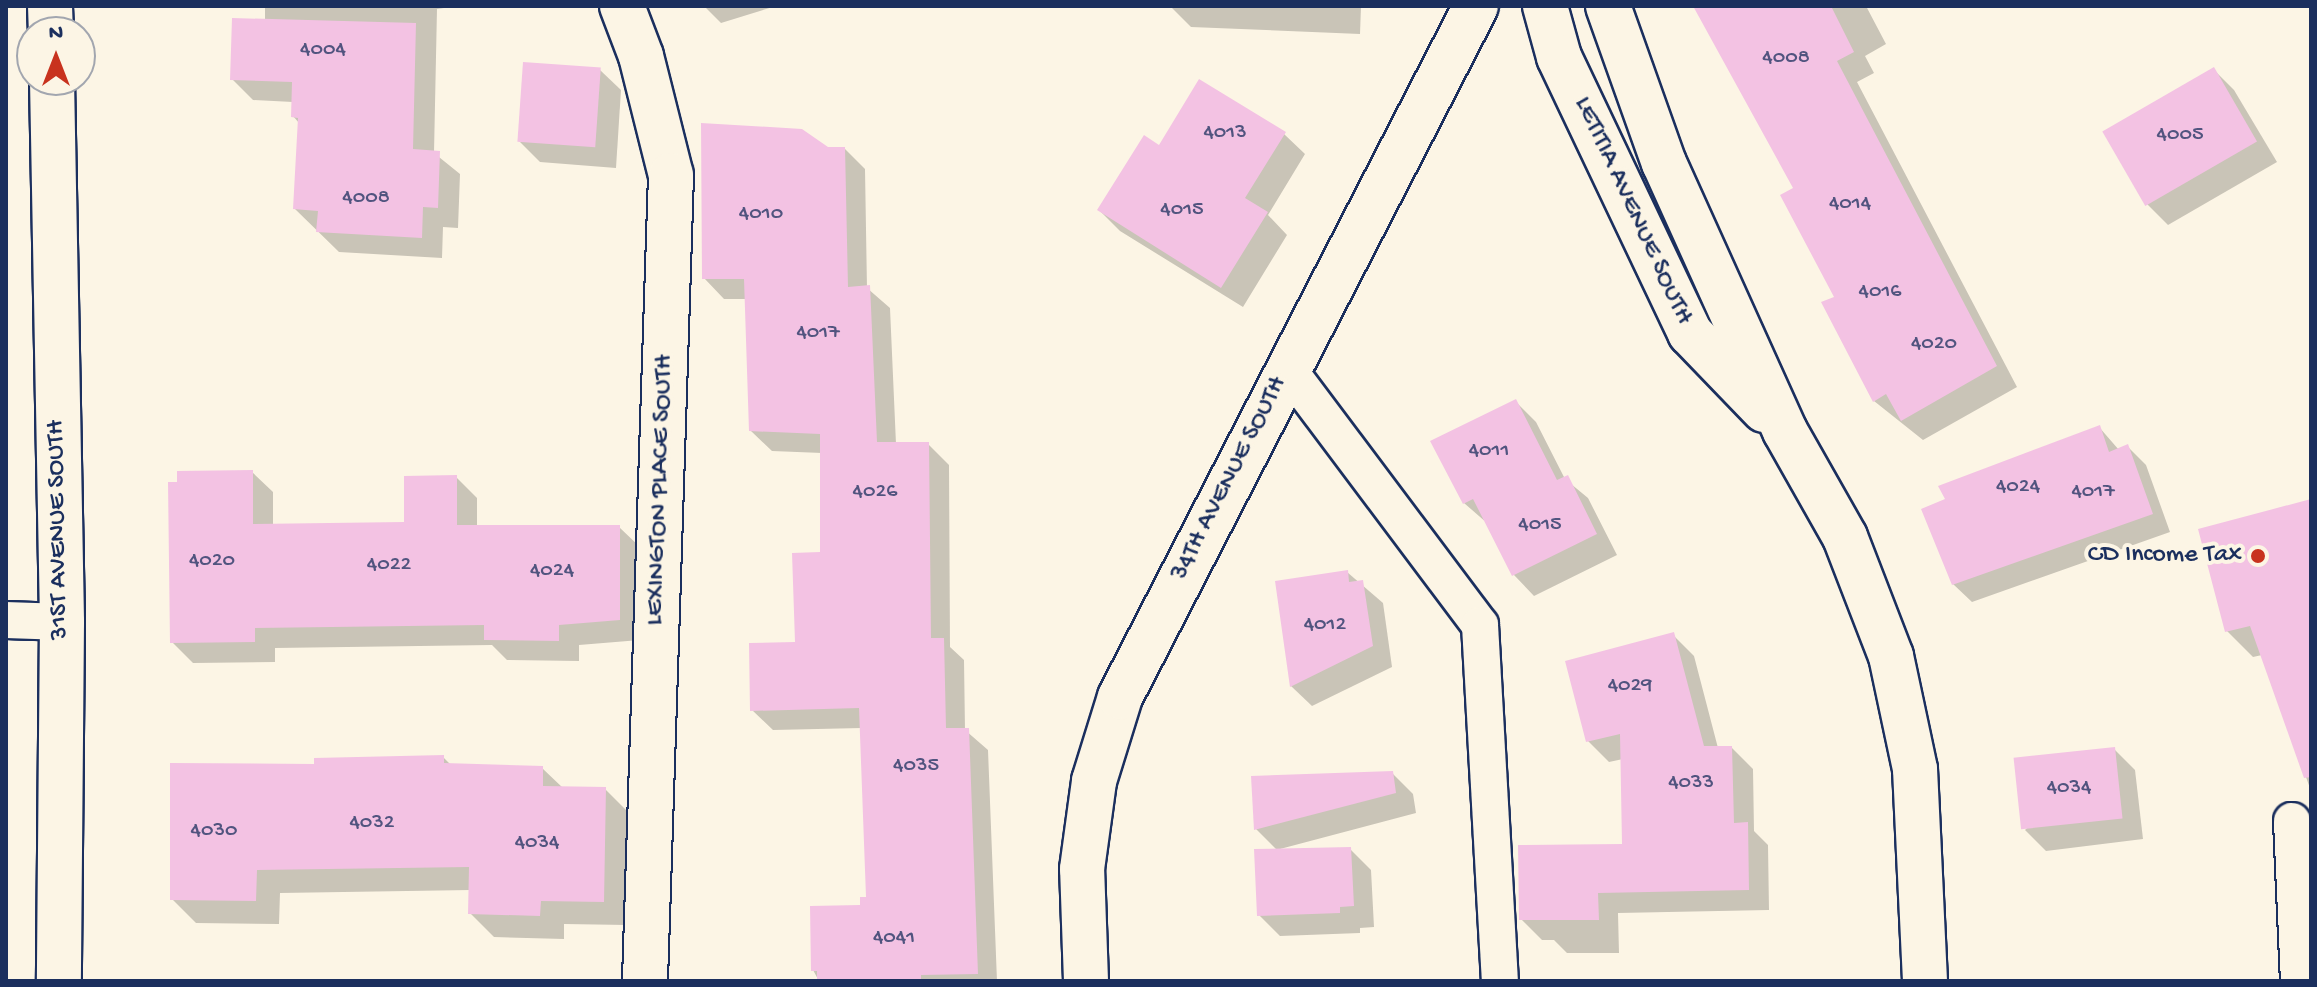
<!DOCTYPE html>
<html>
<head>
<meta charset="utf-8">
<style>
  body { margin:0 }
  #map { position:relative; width:2317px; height:987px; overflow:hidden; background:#fcf5e5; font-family:"Gochi Hand",sans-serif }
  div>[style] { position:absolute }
  .shadow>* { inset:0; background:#0003 }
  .building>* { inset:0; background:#f3c2e3; transform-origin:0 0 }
  .roads { filter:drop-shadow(2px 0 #1b2f5e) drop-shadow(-2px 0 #1b2f5e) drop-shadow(0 2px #1b2f5e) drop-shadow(0 -2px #1b2f5e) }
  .lane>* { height:36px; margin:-18px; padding:0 18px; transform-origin:18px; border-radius:18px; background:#fcf5e5 }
  .street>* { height:44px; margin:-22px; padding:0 22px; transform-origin:22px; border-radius:22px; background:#fcf5e5 }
  .dots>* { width:22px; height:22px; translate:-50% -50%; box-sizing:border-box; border:4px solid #fcf5e5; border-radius:50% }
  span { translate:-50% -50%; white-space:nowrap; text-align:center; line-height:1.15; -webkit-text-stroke:8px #fcf5e5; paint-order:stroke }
  .number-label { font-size:22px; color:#51547f }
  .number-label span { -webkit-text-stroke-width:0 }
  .street-label { font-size:26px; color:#1b2f5e }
  .poi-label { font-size:26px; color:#1b2f5e }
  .right { translate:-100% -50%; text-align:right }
  .frame { position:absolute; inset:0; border:8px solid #1b2f5e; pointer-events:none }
  .north { position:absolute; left:16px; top:16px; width:80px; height:80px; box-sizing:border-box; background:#fcf5e5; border:2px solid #a2a6af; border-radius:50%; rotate:0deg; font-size:22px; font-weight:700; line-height:32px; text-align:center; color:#1b2f5e }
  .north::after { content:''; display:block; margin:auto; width:28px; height:36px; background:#c8321e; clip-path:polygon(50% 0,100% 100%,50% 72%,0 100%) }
</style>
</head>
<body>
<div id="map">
  <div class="shadow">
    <i style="clip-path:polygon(265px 6px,458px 6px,437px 9px,434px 153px,460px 174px,458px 228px,443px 227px,442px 258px,339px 252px,295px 209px,299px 123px,293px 116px,293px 102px,253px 100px,232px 79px,265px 21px)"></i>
    <i style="clip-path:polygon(704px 6px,776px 6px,721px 23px)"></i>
    <i style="clip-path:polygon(1170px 6px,1361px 6px,1360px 34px,1191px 27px)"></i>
    <i style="clip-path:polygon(1695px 6px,1866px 6px,1886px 44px,1865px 56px,1874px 73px,1857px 82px,2017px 387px,1923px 440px,1874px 401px,1796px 189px)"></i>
    <i style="clip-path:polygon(2213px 69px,2234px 90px,2277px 162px,2168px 225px,2147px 204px)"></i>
    <i style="clip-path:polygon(600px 70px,621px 90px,616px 168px,540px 162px,519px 141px)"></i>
    <i style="clip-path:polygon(1284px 134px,1305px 154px,1268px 215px,1287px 235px,1243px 307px,1120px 231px,1099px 210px,1160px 147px)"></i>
    <i style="clip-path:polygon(827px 149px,845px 149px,865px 169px,867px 288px,890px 308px,896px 444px,928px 444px,949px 465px,950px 647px,964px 660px,965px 730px,988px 750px,997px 981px,819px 981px,813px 970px,868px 899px,862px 728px,773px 730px,752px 710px,797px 644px,822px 554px,822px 453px,772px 451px,751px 431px,747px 299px,724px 299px,704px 278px)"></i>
    <i style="clip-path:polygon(1515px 401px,1536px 422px,1565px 479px,1588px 498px,1617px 555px,1534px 596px,1514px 575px,1487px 523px,1464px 503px)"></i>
    <i style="clip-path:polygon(2099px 427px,2119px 450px,2127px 446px,2146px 465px,2170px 532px,1972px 602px,1953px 584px)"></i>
    <i style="clip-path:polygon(252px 472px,273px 492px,273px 526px,406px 524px,456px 477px,477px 498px,477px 527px,619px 527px,640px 547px,640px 640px,579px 645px,579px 661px,507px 660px,492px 645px,275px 648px,275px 662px,193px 663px,172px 642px)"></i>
    <i style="clip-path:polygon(2311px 509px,2311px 791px,2262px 655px,2253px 657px,2227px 631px)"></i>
    <i style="clip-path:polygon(1347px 572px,1383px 603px,1392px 667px,1312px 706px,1291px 686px)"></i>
    <i style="clip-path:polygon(1673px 635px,1694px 656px,1718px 748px,1732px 748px,1753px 769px,1754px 831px,1768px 845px,1769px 910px,1618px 913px,1619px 953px,1567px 953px,1554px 940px,1542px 940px,1521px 919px,1624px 846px,1623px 759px,1609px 762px,1588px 741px)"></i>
    <i style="clip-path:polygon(2114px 749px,2135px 770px,2143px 839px,2046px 851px,2025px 830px)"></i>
    <i style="clip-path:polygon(443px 757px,451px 765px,542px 768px,563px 788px,605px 789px,629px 813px,627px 925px,564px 924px,564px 939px,494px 937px,470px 913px,471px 890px,280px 893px,279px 924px,196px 923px,172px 899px,316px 766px)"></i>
    <i style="clip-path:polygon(1392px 773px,1413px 794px,1416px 813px,1280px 849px,1350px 849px,1371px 870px,1374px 927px,1360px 928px,1360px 933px,1280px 936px,1259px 915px,1277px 850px,1256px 829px)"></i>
  </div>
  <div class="building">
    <i style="clip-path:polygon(1693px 6px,1831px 6px,1854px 52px,1837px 61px,1997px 366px,1901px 421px,1886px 394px,1873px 402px,1821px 302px,1834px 297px,1780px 195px,1793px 188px)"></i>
    <i style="clip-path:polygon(232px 18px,416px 23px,413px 149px,440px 151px,438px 208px,423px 207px,422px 238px,316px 232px,318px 211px,293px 209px,298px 118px,291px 117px,292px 82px,230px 80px)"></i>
    <i style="left:523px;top:62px;width:78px;height:80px;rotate:4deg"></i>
    <i style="left:2214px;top:67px;width:86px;height:129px;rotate:60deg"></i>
    <i style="clip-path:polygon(1199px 79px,1286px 132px,1245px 198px,1268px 212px,1221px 288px,1097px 210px,1144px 135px,1159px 145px)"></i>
    <i style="clip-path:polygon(701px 123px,802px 129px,828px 147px,845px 147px,848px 287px,870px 285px,877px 442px,929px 442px,931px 638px,944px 638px,946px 728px,969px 728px,978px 974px,921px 975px,921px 981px,817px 981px,817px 971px,811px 971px,810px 906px,860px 905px,860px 897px,866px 897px,859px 708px,750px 711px,749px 643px,795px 642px,792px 553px,820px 552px,820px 434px,749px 431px,744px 279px,702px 279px)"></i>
    <i style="clip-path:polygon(1516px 399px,1557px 480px,1568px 475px,1597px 534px,1512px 576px,1473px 499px,1463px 504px,1430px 441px)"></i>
    <i style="clip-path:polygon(2100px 425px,2109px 452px,2128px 444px,2153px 514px,1952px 585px,1921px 509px,1945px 499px,1938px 486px)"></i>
    <i style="clip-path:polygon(253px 470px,253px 524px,404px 522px,404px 476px,457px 475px,457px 525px,620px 525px,620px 620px,559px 625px,559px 641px,484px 640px,484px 625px,255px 628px,255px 642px,170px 643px,168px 482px,177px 482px,177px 471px)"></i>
    <i style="clip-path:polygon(2311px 499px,2311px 777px,2304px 778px,2250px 626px,2225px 632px,2198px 529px)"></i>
    <i style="clip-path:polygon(1348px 570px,1349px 582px,1363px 580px,1373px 646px,1290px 687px,1275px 581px)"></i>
    <i style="clip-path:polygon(1674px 632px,1704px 746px,1732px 746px,1734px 823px,1748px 822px,1749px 890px,1598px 893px,1599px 920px,1519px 920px,1518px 845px,1622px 844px,1620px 734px,1586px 742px,1565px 661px)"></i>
    <i style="left:2115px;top:747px;width:72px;height:102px;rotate:84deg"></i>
    <i style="clip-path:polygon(444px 755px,444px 763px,543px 766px,543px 786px,606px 787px,604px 902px,541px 901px,540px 916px,468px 914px,469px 867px,257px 870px,256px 901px,170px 900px,170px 763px,314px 764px,314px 758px)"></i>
    <i style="clip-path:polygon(1393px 771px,1396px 793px,1254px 830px,1251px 776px)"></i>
    <i style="clip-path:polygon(1351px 847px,1354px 906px,1340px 907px,1340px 913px,1257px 916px,1254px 849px)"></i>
  </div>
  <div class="roads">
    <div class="lane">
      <i style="left:1287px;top:368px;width:321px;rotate:53.1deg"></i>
      <i style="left:1480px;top:625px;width:357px;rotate:86.8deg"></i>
      <i style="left:6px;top:620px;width:56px;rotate:2deg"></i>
      <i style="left:2292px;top:821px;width:160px;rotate:87.5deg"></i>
    </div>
    <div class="street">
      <i style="left:50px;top:6px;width:26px;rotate:88deg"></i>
      <i style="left:622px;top:6px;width:53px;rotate:69.2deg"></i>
      <i style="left:641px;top:56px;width:123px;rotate:75.9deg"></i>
      <i style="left:671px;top:175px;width:806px;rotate:91.85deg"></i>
      <i style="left:1545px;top:6px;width:53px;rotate:74.6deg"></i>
      <i style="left:1559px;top:57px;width:306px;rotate:64.6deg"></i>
      <i style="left:1690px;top:333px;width:107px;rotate:46.1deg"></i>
      <i style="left:1608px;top:6px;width:167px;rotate:70.4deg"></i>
      <i style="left:1664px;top:163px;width:294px;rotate:65.7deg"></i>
      <i style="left:1785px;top:431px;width:122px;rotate:60.5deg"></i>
      <i style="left:1845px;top:537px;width:128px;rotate:68.9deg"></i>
      <i style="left:1891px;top:656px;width:116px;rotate:78deg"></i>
      <i style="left:1915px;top:769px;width:212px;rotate:87.3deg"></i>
      <i style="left:52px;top:80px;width:542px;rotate:88.94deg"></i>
      <i style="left:62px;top:622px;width:359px;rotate:90.5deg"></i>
      <i style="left:1086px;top:981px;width:112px;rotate:-92deg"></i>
      <i style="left:1082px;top:869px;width:89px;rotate:-82.2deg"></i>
      <i style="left:1094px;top:781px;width:88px;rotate:-72.8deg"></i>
      <i style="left:1120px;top:697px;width:777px;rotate:-62.74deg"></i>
    </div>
  </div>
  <div class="dots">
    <i style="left:2258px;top:556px;background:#c8321e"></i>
  </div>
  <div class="number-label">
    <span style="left:323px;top:51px">4004</span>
    <span style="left:1786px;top:59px">4008</span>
    <span style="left:1225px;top:134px">4013</span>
    <span style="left:2180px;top:136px">4005</span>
    <span style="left:366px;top:199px">4008</span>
    <span style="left:1850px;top:205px">4014</span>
    <span style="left:1182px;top:211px">4015</span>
    <span style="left:761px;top:215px">4010</span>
    <span style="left:1880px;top:293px">4016</span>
    <span style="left:818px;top:334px">4017</span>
    <span style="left:1934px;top:345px">4020</span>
    <span style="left:1489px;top:452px">4011</span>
    <span style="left:2018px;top:488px">4024</span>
    <span style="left:875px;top:493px">4026</span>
    <span style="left:2093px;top:493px">4017</span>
    <span style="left:1540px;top:526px">4015</span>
    <span style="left:212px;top:562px">4020</span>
    <span style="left:389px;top:566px">4022</span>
    <span style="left:552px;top:572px">4024</span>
    <span style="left:1325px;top:626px">4012</span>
    <span style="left:1630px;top:687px">4029</span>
    <span style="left:916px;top:767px">4035</span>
    <span style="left:1691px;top:784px">4033</span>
    <span style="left:2069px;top:789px">4034</span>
    <span style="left:372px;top:824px">4032</span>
    <span style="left:214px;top:832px">4030</span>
    <span style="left:537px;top:844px">4034</span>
    <span style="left:894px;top:939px">4041</span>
  </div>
  <div class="street-label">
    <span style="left:1632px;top:211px;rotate:65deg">LETITIA AVENUE SOUTH</span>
    <span style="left:1230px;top:479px;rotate:-63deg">34TH AVENUE SOUTH</span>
    <span style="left:661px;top:490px;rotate:-88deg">LEXINGTON PLACE SOUTH</span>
    <span style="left:59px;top:530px;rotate:-91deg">31ST AVENUE SOUTH</span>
  </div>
  <div class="poi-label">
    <span class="right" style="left:2242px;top:556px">CD Income Tax</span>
  </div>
  <div class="frame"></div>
  <div class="north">N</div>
</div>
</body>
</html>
